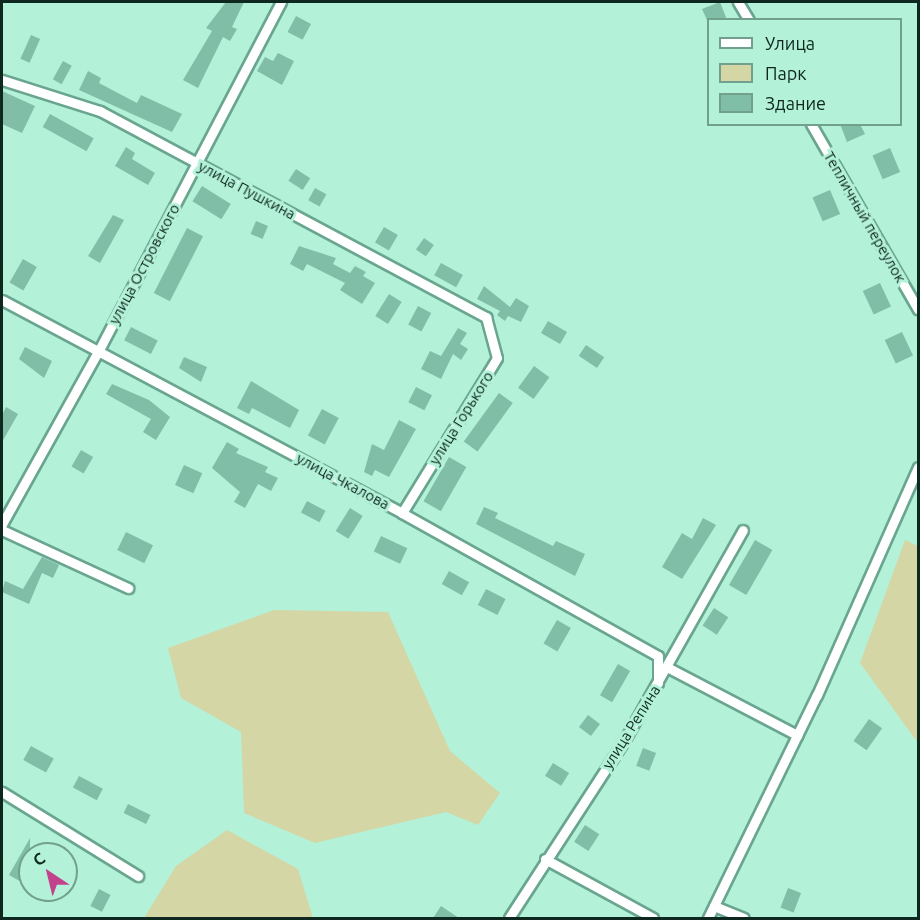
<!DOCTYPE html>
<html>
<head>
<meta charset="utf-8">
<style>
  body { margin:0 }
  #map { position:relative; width:920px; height:920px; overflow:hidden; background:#b3f1d9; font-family:Ubuntu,sans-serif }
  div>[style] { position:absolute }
  .green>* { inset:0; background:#d5d6a5 }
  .building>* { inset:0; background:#81bea7; transform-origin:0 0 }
  .roads { filter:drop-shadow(2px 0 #69a58f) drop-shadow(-2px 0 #69a58f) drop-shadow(0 2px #69a58f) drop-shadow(0 -2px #69a58f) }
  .street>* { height:9px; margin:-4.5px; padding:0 4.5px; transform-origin:4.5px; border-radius:4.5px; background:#fff }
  span { translate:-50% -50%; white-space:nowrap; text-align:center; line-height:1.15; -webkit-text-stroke:6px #b3f1d9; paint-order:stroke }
  .street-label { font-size:15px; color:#0e271f }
  .frame { position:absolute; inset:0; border:3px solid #0e271f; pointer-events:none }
  .legend { position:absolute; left:707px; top:18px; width:195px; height:108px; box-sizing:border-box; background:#b3f1d9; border:2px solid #71a08f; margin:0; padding:8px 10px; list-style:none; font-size:18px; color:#0e271f }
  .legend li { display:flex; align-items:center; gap:12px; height:30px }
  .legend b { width:30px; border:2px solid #71a08f }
  .north { position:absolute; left:18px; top:842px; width:60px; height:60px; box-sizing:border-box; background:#b3f1d9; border:2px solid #71a08f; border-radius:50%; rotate:325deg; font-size:16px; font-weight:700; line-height:24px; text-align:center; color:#0e271f }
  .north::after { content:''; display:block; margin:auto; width:21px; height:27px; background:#c3428c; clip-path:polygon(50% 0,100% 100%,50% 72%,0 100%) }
</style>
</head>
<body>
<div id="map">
  <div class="green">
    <i style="clip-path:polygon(905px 540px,918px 546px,918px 743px,860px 663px)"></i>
    <i style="clip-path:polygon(274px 610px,388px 612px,450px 751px,500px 793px,478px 825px,446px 812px,315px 843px,244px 813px,241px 732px,181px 698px,168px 648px)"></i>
    <i style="clip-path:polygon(227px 830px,298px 869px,313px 918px,144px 918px,176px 866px)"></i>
  </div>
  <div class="building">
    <i style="clip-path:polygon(226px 2px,244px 2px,232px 27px,237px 29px,230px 41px,223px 37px,198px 88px,183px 80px,212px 31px,206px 28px)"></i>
    <i style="clip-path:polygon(720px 2px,727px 20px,707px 20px,702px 9px)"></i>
    <i style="left:296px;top:16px;width:17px;height:18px;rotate:28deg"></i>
    <i style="left:31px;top:35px;width:10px;height:26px;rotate:24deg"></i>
    <i style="clip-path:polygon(278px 53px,294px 61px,282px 85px,257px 71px,265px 57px,273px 61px)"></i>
    <i style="left:63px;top:61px;width:10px;height:21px;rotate:29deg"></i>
    <i style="clip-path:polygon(88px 71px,101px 78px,99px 83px,137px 103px,141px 95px,182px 114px,172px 132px,79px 90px)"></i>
    <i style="clip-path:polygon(2px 91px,35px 106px,22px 133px,2px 124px)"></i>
    <i style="left:50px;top:114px;width:50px;height:15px;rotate:29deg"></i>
    <i style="clip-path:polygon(840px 124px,860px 124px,865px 134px,847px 142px)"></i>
    <i style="clip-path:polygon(126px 147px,135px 153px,132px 159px,155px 173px,148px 185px,115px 166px)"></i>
    <i style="left:890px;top:148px;width:26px;height:19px;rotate:67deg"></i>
    <i style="left:296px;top:169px;width:17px;height:14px;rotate:33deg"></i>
    <i style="left:202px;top:186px;width:34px;height:18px;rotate:32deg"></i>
    <i style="left:315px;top:188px;width:13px;height:14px;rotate:29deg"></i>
    <i style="left:830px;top:190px;width:26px;height:19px;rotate:67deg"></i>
    <i style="clip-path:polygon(113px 215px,124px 220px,100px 263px,88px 256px)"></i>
    <i style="left:256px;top:221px;width:13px;height:14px;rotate:23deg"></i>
    <i style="left:384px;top:227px;width:16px;height:18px;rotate:30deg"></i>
    <i style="left:187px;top:228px;width:18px;height:73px;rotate:27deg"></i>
    <i style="left:424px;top:238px;width:12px;height:14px;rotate:35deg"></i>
    <i style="clip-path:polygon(299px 246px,336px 258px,333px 264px,350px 273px,355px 266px,366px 272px,363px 276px,375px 283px,362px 304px,340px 290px,345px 283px,307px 264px,303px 271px,290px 264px)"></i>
    <i style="left:23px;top:259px;width:16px;height:27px;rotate:30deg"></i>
    <i style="left:441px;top:263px;width:25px;height:14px;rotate:29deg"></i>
    <i style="left:880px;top:283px;width:26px;height:19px;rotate:65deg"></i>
    <i style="clip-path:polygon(484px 286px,510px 307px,516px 298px,529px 306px,521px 322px,508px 316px,505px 321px,497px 315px,500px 311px,477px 299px)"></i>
    <i style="left:389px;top:294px;width:15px;height:26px;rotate:32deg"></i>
    <i style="left:418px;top:306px;width:15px;height:21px;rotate:28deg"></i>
    <i style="left:548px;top:321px;width:22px;height:14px;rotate:30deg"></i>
    <i style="left:131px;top:327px;width:30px;height:15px;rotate:27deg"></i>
    <i style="clip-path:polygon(458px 328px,467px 333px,460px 344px,468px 349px,461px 360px,453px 354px,441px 379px,421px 369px,430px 351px,441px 356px)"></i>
    <i style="left:902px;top:332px;width:26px;height:19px;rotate:65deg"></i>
    <i style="left:586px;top:345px;width:22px;height:13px;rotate:34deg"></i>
    <i style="clip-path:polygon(25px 347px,52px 361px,44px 378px,19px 359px)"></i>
    <i style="clip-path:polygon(184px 357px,207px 367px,201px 382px,179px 368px)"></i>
    <i style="left:534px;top:366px;width:19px;height:27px;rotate:36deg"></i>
    <i style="clip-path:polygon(251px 381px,299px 410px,290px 428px,252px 408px,249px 414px,237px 408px)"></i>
    <i style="clip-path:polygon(112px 384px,149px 400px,170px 417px,156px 440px,143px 432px,151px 419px,106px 394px)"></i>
    <i style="left:416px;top:387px;width:18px;height:17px;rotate:27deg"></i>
    <i style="left:499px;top:393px;width:17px;height:60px;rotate:36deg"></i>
    <i style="clip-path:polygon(6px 407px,18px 414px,2px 442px,2px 415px)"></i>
    <i style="left:322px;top:409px;width:19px;height:30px;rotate:28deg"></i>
    <i style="clip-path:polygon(399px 420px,416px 429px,389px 477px,375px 470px,372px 476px,364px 472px,372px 444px,384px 450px)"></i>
    <i style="clip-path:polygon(227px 442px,239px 449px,236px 453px,268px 467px,265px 472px,278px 478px,271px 491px,258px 484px,245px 508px,234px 502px,240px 492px,212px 468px)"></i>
    <i style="left:81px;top:450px;width:14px;height:19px;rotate:30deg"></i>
    <i style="left:449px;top:457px;width:20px;height:51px;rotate:30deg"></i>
    <i style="left:184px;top:465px;width:20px;height:22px;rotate:24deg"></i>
    <i style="left:307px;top:501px;width:21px;height:13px;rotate:28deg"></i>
    <i style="clip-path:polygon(484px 507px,498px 513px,495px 518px,553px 546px,556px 541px,585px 554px,575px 576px,476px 524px)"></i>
    <i style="left:350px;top:508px;width:15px;height:27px;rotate:32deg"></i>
    <i style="clip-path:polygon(703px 518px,716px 525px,682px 579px,662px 567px,682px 533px,692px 539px)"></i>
    <i style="left:126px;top:532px;width:30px;height:20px;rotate:26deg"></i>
    <i style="left:381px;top:536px;width:29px;height:17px;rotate:25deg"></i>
    <i style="left:755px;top:540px;width:20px;height:52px;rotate:30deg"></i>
    <i style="clip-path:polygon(42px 557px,59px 565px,53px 578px,42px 573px,29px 604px,2px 592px,5px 581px,23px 589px)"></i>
    <i style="left:449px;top:571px;width:23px;height:15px;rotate:29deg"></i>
    <i style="left:486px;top:589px;width:22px;height:18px;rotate:27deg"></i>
    <i style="left:714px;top:608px;width:17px;height:21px;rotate:33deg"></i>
    <i style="left:557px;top:620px;width:16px;height:27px;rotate:30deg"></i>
    <i style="left:618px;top:664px;width:14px;height:36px;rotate:30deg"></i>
    <i style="left:588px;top:715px;width:15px;height:15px;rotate:37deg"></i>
    <i style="left:869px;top:719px;width:16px;height:27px;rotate:35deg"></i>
    <i style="left:31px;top:746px;width:26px;height:16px;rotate:29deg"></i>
    <i style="left:643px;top:748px;width:14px;height:19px;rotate:21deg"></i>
    <i style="left:553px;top:763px;width:19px;height:15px;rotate:32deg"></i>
    <i style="left:79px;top:776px;width:27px;height:13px;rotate:28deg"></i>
    <i style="left:128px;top:804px;width:25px;height:10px;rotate:26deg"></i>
    <i style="left:585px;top:825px;width:17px;height:20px;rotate:33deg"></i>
    <i style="clip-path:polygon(30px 838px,30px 887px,9px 875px)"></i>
    <i style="left:788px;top:888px;width:14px;height:21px;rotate:21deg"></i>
    <i style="left:99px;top:889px;width:13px;height:19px;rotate:27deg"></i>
    <i style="clip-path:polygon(441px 906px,459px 918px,433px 918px)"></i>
  </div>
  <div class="roads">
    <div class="street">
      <i style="left:738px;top:2px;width:21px;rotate:59deg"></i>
      <i style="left:2px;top:80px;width:103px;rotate:17.6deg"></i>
      <i style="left:100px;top:111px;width:438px;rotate:28.1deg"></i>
      <i style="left:486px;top:317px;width:42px;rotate:75deg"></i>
      <i style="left:497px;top:358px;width:182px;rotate:121.5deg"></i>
      <i style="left:811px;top:124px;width:214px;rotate:60deg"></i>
      <i style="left:2px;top:300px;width:453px;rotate:28deg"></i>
      <i style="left:402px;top:513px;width:293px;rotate:29.2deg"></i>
      <i style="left:658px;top:656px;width:27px;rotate:90deg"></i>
      <i style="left:2px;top:524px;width:199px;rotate:-60.9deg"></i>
      <i style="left:99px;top:350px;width:393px;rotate:-62.4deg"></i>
      <i style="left:2px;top:530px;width:139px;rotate:24.7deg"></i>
      <i style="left:667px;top:667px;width:147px;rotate:27.6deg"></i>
      <i style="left:2px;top:792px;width:160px;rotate:31.7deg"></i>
      <i style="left:545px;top:859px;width:123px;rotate:28.6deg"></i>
      <i style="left:714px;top:906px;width:32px;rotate:22deg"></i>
      <i style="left:509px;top:918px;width:211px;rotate:-57deg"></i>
      <i style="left:624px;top:741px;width:242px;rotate:-60.6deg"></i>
      <i style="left:708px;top:918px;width:248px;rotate:-64deg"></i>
      <i style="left:817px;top:695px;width:249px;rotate:-66.1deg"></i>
    </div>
  </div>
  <div class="street-label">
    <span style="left:247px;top:190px;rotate:28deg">улица Пушкина</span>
    <span style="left:865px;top:217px;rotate:60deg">Тепличный переулок</span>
    <span style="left:144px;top:264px;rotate:-62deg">улица Островского</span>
    <span style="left:461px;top:418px;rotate:-58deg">улица Горького</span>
    <span style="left:343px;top:481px;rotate:28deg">улица Чкалова</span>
    <span style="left:631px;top:727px;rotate:-58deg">улица Репина</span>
  </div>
  <div class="frame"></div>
  <ul class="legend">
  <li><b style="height:8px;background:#fff"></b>Улица</li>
  <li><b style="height:16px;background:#d5d6a5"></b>Парк</li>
  <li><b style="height:16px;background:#81bea7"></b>Здание</li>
  </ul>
  <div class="north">С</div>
</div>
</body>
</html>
